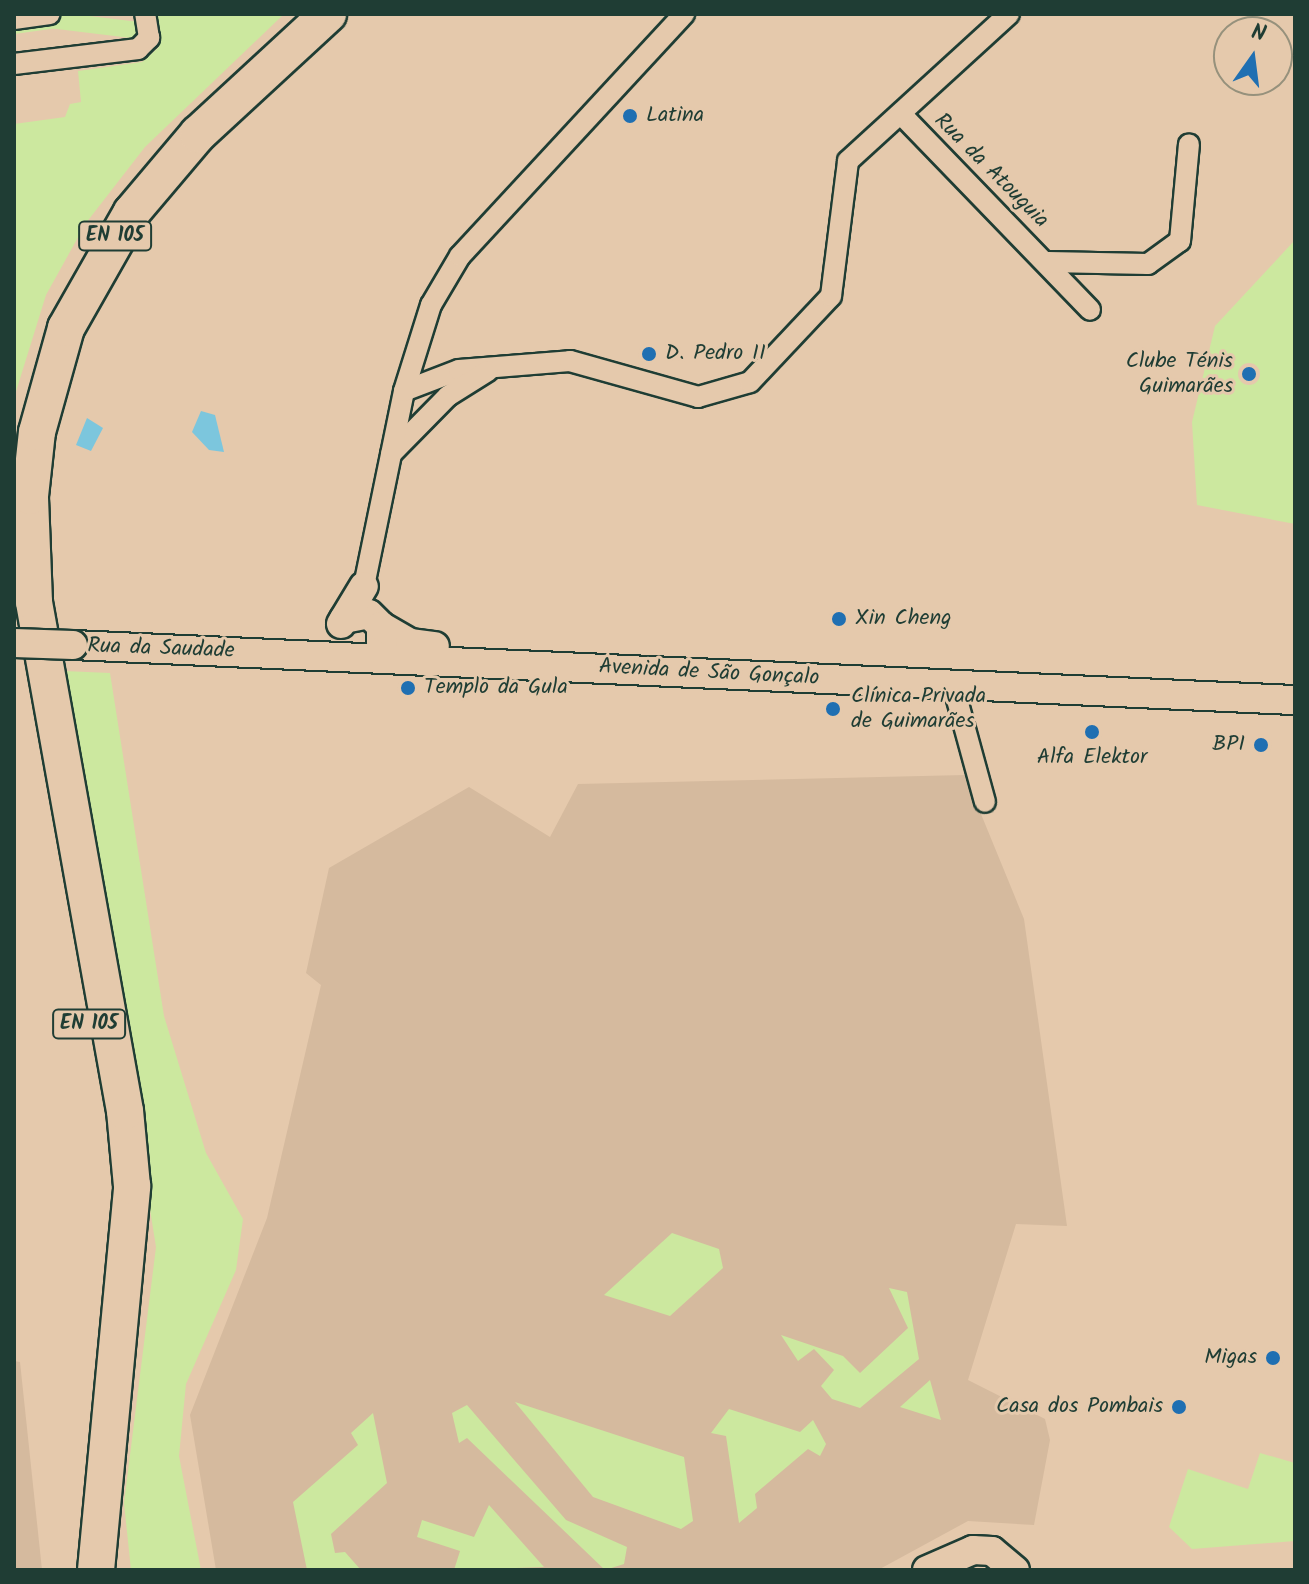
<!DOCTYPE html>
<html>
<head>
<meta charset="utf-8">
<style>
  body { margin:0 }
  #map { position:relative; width:1309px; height:1584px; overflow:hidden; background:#e5c9ac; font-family:Kalam,sans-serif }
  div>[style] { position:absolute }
  .built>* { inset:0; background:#d5ba9e }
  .green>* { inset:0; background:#cce89f; transform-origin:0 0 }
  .water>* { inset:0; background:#7cc6dd }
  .roads { filter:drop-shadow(2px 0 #1f3d34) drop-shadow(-2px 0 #1f3d34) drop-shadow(0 2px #1f3d34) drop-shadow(0 -2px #1f3d34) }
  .street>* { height:20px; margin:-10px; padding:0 10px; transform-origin:10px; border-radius:10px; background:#e5c9ac }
  .secondary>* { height:28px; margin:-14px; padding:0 14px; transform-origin:14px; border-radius:14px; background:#e5c9ac }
  .highway>* { height:36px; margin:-18px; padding:0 18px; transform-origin:18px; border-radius:18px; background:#e5c9ac }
  .bridges { filter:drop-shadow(2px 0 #1f3d34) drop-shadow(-2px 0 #1f3d34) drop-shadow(0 2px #1f3d34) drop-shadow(0 -2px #1f3d34) }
  .secondary-bridge>* { height:28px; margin:-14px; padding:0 14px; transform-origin:14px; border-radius:14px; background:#e5c9ac }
  .dots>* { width:22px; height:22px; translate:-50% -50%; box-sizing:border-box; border:4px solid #e5c9ac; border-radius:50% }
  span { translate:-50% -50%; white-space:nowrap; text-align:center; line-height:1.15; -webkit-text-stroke:6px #e5c9ac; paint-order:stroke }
  .shield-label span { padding:2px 6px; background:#e5c9ac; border:2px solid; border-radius:6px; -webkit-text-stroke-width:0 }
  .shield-label { font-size:20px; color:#1f3d34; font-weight:700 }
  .poi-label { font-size:22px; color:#1f3d34 }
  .left { translate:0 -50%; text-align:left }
  .right { translate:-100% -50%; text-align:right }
  .street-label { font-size:22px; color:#1f3d34 }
  .frame { position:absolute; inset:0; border:16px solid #1f3d34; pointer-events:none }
  .north { position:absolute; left:1213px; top:16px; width:80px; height:80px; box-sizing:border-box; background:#e5c9ac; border:2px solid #96917c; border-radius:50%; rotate:14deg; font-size:22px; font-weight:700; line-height:32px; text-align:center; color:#1f3d34 }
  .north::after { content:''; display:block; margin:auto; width:28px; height:36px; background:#1f6fb2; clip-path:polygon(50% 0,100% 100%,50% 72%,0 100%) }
</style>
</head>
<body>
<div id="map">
  <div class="built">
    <i style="clip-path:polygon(965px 775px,1024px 919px,1067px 1226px,1016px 1224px,968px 1380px,1045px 1419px,1050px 1440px,1034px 1525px,968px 1521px,878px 1570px,216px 1570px,190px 1415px,267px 1218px,321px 985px,306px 973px,329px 868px,469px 787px,550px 837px,578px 784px)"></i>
    <i style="clip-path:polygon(14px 1361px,20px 1362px,42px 1570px,14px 1570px)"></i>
  </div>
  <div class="green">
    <i style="clip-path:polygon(154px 14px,284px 14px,145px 147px,86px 223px,46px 295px,14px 398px,14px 124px,65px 117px,70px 104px,81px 102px,78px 71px,142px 62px,159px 47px)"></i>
    <i style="left:85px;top:17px;width:7px;height:72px;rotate:82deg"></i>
    <i style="left:139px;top:22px;width:17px;height:126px;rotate:97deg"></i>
    <i style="clip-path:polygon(1295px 240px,1295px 524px,1197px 505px,1192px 422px,1215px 326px)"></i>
    <i style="clip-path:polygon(64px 671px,110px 673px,164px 1016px,206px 1153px,243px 1219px,236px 1270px,186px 1384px,179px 1456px,201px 1570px,131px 1570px,124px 1503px,156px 1247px)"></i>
    <i style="clip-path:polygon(672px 1233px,719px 1249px,723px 1268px,670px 1316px,604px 1295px)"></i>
    <i style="clip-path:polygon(889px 1288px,907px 1292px,919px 1359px,860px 1408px,832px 1399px,821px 1386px,834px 1370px,814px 1349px,798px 1361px,781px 1335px,843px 1356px,860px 1373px,908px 1328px)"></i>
    <i style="clip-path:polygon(930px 1380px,941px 1420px,900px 1407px)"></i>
    <i style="clip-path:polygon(515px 1402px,684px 1457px,693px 1521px,681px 1529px,593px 1497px)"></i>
    <i style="clip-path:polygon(467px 1405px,566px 1520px,627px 1547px,624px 1564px,605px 1570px,467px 1438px,459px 1443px,452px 1413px)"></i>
    <i style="clip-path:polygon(729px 1409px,800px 1432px,813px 1420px,826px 1444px,820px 1456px,808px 1449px,755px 1494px,757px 1508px,739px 1523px,726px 1436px,711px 1433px)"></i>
    <i style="clip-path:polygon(373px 1413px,387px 1483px,331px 1534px,335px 1553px,345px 1552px,360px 1569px,385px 1570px,307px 1570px,293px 1502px,358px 1445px,351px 1433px)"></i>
    <i style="clip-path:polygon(1260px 1453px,1295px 1463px,1295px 1541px,1192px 1549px,1169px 1527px,1188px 1469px,1248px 1489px)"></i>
    <i style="clip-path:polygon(489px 1505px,544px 1567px,454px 1570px,460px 1551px,417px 1537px,422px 1520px,474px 1537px)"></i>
  </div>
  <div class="water">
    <i style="clip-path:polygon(201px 411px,215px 415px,224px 452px,209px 450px,192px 432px)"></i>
    <i style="clip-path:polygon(87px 418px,103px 428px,91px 451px,76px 445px)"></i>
  </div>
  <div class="roads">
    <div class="street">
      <i style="left:14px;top:19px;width:36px;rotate:-8deg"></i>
      <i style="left:14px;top:64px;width:125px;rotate:-6.9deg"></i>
      <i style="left:138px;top:49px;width:16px;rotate:-45deg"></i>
      <i style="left:149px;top:38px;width:24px;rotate:-99deg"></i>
      <i style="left:901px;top:114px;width:272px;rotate:46deg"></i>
      <i style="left:1048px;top:262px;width:100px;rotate:1.1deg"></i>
      <i style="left:1148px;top:264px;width:39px;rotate:-36deg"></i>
      <i style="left:1180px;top:241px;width:97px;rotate:-84.7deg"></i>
      <i style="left:404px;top:391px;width:59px;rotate:-20.9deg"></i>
      <i style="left:459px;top:370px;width:111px;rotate:-4.6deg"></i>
      <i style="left:570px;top:361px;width:133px;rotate:15.7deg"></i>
      <i style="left:698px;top:397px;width:54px;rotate:-16.1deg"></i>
      <i style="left:750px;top:382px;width:118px;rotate:-46.7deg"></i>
      <i style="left:831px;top:296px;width:136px;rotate:-82.8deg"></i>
      <i style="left:848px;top:161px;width:218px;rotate:-42.4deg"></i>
      <i style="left:391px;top:454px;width:81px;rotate:-45.5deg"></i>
      <i style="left:448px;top:396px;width:47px;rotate:-32deg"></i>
      <i style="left:364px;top:586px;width:199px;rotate:-78.4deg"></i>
      <i style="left:404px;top:391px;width:90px;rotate:-72.6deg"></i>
      <i style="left:431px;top:305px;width:57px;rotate:-59.4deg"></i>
      <i style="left:460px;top:256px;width:330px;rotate:-47.2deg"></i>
      <i style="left:953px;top:685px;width:121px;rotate:74.7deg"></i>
    </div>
    <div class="secondary">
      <i style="left:344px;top:619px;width:25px;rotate:-11deg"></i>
      <i style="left:369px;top:614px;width:17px;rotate:45deg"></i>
      <i style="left:381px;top:626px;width:17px;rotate:90deg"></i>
      <i style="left:341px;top:624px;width:44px;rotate:-58.8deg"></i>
      <i style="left:381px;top:626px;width:34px;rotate:30deg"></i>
      <i style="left:410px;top:643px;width:25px;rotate:7deg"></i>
      <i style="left:73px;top:645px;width:1223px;rotate:2.58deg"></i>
      <i style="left:927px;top:1570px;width:50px;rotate:-23.5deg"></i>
      <i style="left:973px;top:1550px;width:19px;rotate:3deg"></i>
      <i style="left:992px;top:1551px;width:30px;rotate:40deg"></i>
    </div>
    <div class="highway">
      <i style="left:96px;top:1570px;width:386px;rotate:-84.6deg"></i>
      <i style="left:132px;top:1186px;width:75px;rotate:-95.3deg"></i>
      <i style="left:125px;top:1111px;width:517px;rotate:-100.14deg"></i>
      <i style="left:34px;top:602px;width:106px;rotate:-92.2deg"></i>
      <i style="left:30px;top:496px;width:64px;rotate:-83.8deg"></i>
      <i style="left:37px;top:432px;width:108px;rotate:-74.4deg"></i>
      <i style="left:66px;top:328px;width:133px;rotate:-60.4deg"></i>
      <i style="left:132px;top:212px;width:102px;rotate:-49.8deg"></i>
      <i style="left:198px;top:134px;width:177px;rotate:-42.7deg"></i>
    </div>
  </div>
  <div class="bridges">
    <div class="secondary-bridge">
      <i style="left:14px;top:643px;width:59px;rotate:1.9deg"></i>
    </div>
  </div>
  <div class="dots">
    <i style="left:630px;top:116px;background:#1f6fb2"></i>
    <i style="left:649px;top:354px;background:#1f6fb2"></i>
    <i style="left:1249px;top:374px;background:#1f6fb2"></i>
    <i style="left:839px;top:619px;background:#1f6fb2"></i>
    <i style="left:408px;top:688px;background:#1f6fb2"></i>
    <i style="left:833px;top:709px;background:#1f6fb2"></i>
    <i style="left:1092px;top:732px;background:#1f6fb2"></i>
    <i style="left:1261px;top:745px;background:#1f6fb2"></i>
    <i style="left:1273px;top:1358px;background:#1f6fb2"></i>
    <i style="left:1179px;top:1407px;background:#1f6fb2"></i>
  </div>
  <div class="shield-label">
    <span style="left:115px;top:236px">EN 105</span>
    <span style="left:89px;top:1024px">EN 105</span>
  </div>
  <div class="poi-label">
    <span class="left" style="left:646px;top:116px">Latina</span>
    <span class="left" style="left:665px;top:354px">D. Pedro II</span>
    <span class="right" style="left:1233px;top:374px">Clube Ténis<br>Guimarães</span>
    <span class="left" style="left:855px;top:619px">Xin Cheng</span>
    <span class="left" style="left:424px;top:688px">Templo da Gula</span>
    <span class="left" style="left:851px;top:709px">Clínica Privada<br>de Guimarães</span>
    <span class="right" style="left:1245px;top:745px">BPI</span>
    <span style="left:1092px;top:758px">Alfa Elektor</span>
    <span class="right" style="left:1257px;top:1358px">Migas</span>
    <span class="right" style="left:1163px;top:1407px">Casa dos Pombais</span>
  </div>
  <div class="street-label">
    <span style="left:991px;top:171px;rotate:45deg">Rua da Atouguia</span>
    <span style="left:161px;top:649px;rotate:2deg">Rua da Saudade</span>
    <span style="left:709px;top:673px;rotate:3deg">Avenida de São Gonçalo</span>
  </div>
  <div class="frame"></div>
  <div class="north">N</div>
</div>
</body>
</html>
